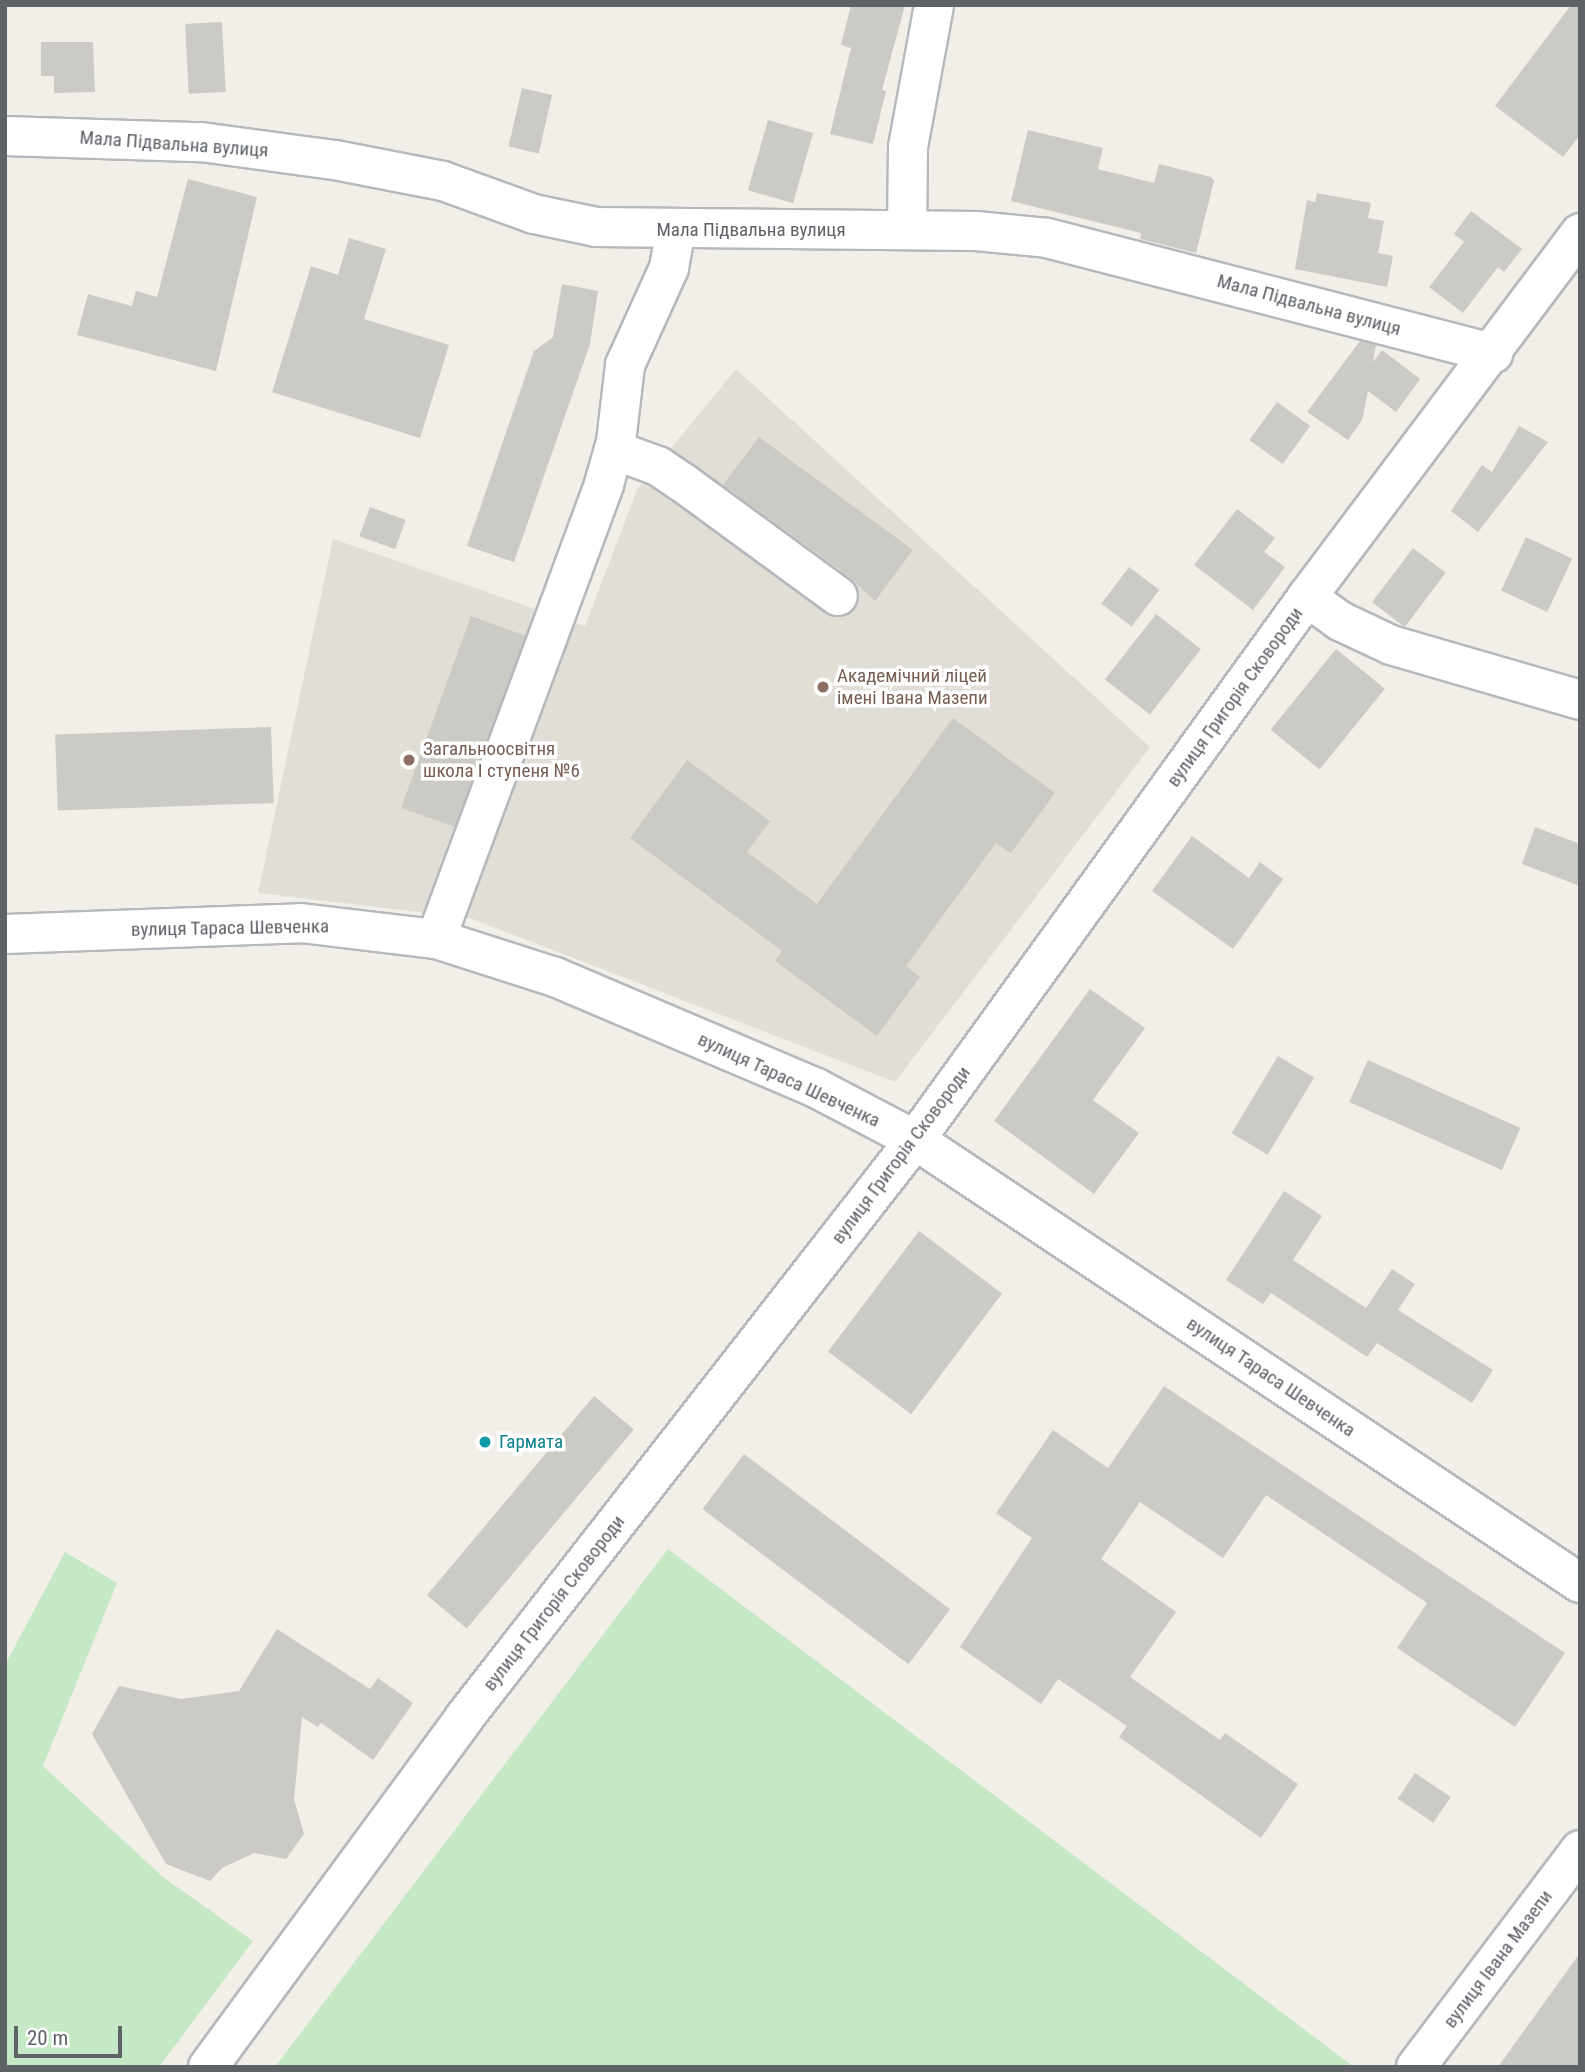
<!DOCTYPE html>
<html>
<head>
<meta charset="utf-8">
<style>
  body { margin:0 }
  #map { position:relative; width:1585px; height:2072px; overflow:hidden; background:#f1efe8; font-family:"Roboto Condensed",sans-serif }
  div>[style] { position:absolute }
  .education>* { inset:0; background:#e1ded6 }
  .green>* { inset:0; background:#c5e8c5 }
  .building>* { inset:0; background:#cccac5; transform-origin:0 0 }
  .roads { filter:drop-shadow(2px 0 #b5b8bc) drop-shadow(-2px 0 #b5b8bc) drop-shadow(0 2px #b5b8bc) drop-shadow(0 -2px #b5b8bc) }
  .minor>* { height:38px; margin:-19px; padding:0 19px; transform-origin:19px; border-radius:19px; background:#fff }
  .dots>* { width:19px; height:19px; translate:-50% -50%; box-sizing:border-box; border:4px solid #fff; border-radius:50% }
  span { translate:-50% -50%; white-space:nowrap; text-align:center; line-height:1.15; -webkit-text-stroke:7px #fff; paint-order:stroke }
  .street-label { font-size:19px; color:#5f6368 }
  .education-label { font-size:19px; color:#785e54 }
  .left { translate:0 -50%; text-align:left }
  .culture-label { font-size:19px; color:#0d838f }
  .frame { position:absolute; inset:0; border:7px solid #5f6368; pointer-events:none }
  .scale { position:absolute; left:14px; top:2026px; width:108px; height:32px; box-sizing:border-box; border:4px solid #5f6368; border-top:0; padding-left:9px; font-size:21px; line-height:24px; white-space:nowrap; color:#5f6368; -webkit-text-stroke:5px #fff; paint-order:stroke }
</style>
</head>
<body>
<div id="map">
  <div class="education">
    <i style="clip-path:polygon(736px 369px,1150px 747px,895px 1082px,470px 918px,258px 893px,333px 539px,585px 626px,637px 490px)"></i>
  </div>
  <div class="green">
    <i style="clip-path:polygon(668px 1549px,1354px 2067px,275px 2067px)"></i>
    <i style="clip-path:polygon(65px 1552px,117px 1583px,43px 1766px,163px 1877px,253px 1941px,159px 2067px,5px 2067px,5px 1665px)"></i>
  </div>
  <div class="building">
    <i style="clip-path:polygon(851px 5px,905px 5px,882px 90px,886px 91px,873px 144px,830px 134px,851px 48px,841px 45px)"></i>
    <i style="clip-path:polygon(1571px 5px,1580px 5px,1580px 135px,1563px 157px,1495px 106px)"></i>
    <i style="left:222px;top:22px;width:70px;height:37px;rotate:87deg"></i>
    <i style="clip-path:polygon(41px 42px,93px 42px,95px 92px,54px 93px,54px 76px,41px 76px)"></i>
    <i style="left:522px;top:88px;width:31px;height:60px;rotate:13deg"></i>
    <i style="left:768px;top:120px;width:47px;height:73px;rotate:16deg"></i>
    <i style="clip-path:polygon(1028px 130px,1103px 148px,1098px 169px,1154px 183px,1159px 164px,1211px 177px,1214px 181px,1196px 253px,1140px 239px,1141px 233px,1011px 201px)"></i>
    <i style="clip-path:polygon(188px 179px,257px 197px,216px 371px,77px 335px,88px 294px,132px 306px,136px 291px,157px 297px)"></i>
    <i style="clip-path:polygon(1317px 193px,1371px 203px,1368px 218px,1384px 221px,1378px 253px,1393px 256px,1387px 287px,1295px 269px,1307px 200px,1315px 202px)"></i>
    <i style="clip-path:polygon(1471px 211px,1522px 249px,1504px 272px,1498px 267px,1463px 313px,1429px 287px,1464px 242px,1454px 234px)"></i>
    <i style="clip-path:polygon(349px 238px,386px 249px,364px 319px,449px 345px,420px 438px,272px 392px,311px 266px,338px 275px)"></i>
    <i style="clip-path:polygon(562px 284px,598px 291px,590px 344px,514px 562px,467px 546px,534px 351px,553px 337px)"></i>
    <i style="clip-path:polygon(1360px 341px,1376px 345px,1373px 362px,1382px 350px,1420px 379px,1396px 412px,1368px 391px,1362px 420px,1348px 440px,1307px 412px)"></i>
    <i style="left:1277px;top:402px;width:41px;height:47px;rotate:36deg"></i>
    <i style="clip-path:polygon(1519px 426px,1548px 442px,1478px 532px,1451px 511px,1482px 465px,1492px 472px)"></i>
    <i style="clip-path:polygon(759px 437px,913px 550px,875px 601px,851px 578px,723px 485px)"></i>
    <i style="left:370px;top:507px;width:38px;height:31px;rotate:20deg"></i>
    <i style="clip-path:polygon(1237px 509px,1275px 538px,1264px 552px,1285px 567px,1253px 610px,1194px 565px)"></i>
    <i style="left:1526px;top:537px;width:51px;height:59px;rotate:25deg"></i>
    <i style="left:1413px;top:548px;width:41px;height:68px;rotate:37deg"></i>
    <i style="left:1129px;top:567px;width:38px;height:46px;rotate:37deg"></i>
    <i style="left:1156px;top:614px;width:57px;height:83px;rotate:38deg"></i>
    <i style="left:471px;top:616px;width:58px;height:204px;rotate:20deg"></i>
    <i style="left:1336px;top:649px;width:63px;height:104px;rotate:39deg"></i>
    <i style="clip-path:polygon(953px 718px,1055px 793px,1011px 853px,996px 843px,906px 966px,920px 977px,877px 1036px,775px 961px,782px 951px,630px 838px,687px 760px,770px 821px,747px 852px,817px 904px)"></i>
    <i style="left:271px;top:727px;width:76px;height:216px;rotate:88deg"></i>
    <i style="clip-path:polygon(1535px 827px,1580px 844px,1580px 886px,1522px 864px)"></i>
    <i style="clip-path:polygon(1192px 836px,1249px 878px,1260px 862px,1283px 879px,1233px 949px,1152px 891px)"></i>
    <i style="clip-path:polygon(1090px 989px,1145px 1028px,1093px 1100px,1139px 1133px,1094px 1194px,994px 1121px)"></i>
    <i style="left:1278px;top:1056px;width:42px;height:90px;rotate:31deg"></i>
    <i style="left:1368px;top:1060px;width:167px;height:46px;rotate:24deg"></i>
    <i style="clip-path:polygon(1284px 1191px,1322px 1216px,1293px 1260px,1366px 1308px,1392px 1269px,1415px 1284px,1398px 1310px,1493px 1370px,1472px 1403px,1377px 1343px,1367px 1357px,1271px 1293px,1263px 1304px,1226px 1280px)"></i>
    <i style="left:919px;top:1231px;width:104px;height:151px;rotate:37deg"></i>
    <i style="clip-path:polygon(1164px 1386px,1565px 1653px,1515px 1727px,1397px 1648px,1427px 1603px,1266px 1495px,1223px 1558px,1140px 1502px,1101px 1559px,1176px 1612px,1130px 1677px,1220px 1740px,1225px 1733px,1298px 1784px,1261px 1838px,1119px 1737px,1127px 1726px,1058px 1679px,1041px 1704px,960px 1647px,1032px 1538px,996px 1513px,1053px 1430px,1108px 1468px)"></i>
    <i style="left:594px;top:1396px;width:52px;height:260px;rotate:40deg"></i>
    <i style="left:744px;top:1454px;width:258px;height:69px;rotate:37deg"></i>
    <i style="clip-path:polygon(277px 1629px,370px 1689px,378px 1678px,413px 1703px,373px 1760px,321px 1723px,318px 1727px,302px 1717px,294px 1799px,304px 1834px,286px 1859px,254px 1853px,222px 1868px,210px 1881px,166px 1864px,92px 1734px,119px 1686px,181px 1699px,239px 1691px)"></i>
    <i style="left:1415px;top:1773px;width:43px;height:31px;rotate:34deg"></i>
    <i style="clip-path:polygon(1580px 1953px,1580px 2067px,1498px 2067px)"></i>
  </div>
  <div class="roads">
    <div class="minor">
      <i style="left:5px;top:136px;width:196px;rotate:1.8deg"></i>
      <i style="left:201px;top:142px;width:135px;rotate:7.7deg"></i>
      <i style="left:335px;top:160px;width:110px;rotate:11deg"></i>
      <i style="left:443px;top:181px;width:97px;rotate:19.9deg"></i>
      <i style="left:534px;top:214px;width:63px;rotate:11.8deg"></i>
      <i style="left:596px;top:227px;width:380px;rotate:0.6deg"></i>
      <i style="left:976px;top:231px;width:71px;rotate:5.6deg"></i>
      <i style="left:1047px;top:238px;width:461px;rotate:14.5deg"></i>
      <i style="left:907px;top:230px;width:83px;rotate:-89.3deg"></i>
      <i style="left:908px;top:147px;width:144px;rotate:-79.6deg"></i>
      <i style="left:614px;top:450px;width:47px;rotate:20deg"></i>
      <i style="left:658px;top:466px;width:29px;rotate:34deg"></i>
      <i style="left:682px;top:482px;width:193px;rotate:36.2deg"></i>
      <i style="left:1307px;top:597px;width:41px;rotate:36deg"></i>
      <i style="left:1340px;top:621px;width:56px;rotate:25.2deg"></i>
      <i style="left:1391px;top:645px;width:197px;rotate:16.2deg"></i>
      <i style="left:5px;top:934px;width:296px;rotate:-2.1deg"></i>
      <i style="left:301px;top:923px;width:136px;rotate:6.8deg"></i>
      <i style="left:436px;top:939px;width:125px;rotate:17.7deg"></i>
      <i style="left:555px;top:977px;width:284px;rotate:23deg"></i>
      <i style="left:816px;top:1088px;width:112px;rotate:27.7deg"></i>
      <i style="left:915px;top:1140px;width:799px;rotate:33.67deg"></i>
      <i style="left:436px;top:939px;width:485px;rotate:-69.7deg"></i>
      <i style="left:604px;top:484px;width:44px;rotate:-74.1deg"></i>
      <i style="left:616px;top:442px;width:78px;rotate:-83.3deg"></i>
      <i style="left:625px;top:365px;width:107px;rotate:-65.6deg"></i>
      <i style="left:669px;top:268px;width:39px;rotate:-80deg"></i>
      <i style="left:208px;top:2067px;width:433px;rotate:-53.7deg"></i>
      <i style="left:464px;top:1718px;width:733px;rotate:-52.04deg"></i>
      <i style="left:915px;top:1140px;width:670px;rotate:-54.17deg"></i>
      <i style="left:1307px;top:597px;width:455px;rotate:-53.1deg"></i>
      <i style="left:1416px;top:2067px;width:272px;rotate:-52.9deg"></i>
    </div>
  </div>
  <div class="dots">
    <i style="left:823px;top:687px;background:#8d6e63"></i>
    <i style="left:409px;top:760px;background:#8d6e63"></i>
    <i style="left:485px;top:1442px;background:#0f9aa8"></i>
  </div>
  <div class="street-label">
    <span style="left:174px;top:144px;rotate:4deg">Мала Підвальна вулиця</span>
    <span style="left:751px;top:230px">Мала Підвальна вулиця</span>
    <span style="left:1309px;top:305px;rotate:15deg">Мала Підвальна вулиця</span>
    <span style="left:1235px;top:697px;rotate:-54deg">вулиця Григорія Сковороди</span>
    <span style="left:230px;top:928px;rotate:-1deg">вулиця Тараса Шевченка</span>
    <span style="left:789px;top:1080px;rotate:25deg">вулиця Тараса Шевченка</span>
    <span style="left:901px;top:1155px;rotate:-53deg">вулиця Григорія Сковороди</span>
    <span style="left:1271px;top:1377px;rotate:34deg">вулиця Тараса Шевченка</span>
    <span style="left:554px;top:1603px;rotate:-52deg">вулиця Григорія Сковороди</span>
    <span style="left:1498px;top:1959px;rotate:-53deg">вулиця Івана Мазепи</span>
  </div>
  <div class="education-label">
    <span class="left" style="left:837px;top:687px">Академічний ліцей<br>імені Івана Мазепи</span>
    <span class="left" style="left:423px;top:760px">Загальноосвітня<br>школа І ступеня №6</span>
  </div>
  <div class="culture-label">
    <span class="left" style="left:499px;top:1442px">Гармата</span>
  </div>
  <div class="frame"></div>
  <div class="scale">20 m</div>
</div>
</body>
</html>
